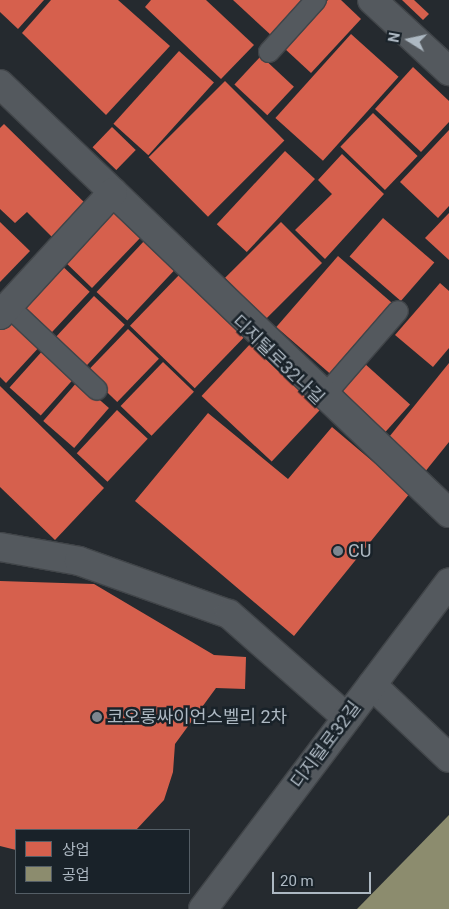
<!DOCTYPE html>
<html>
<head>
<meta charset="utf-8">
<style>
  body { margin:0 }
  #map { position:relative; width:449px; height:909px; overflow:hidden; background:#252a2f; font-family:Roboto,"Noto Sans KR",sans-serif }
  div>[style] { position:absolute }
  .shops>* { inset:0; background:#d6604d; transform-origin:0 0 }
  .industry>* { inset:0; background:#8c8c6e }
  .roads { filter:drop-shadow(1px 0 #414549) drop-shadow(-1px 0 #414549) drop-shadow(0 1px #414549) drop-shadow(0 -1px #414549) }
  .service>* { height:20px; margin:-10px; padding:0 10px; transform-origin:10px; border-radius:10px; background:#54595e }
  .minor>* { height:28px; margin:-14px; padding:0 14px; transform-origin:14px; border-radius:14px; background:#54595e }
  .tertiary>* { height:28px; margin:-14px; padding:0 14px; transform-origin:14px; border-radius:14px; background:#54595e }
  .dots>* { width:14px; height:14px; translate:-50% -50%; box-sizing:border-box; border:2px solid #192229; border-radius:50% }
  span { translate:-50% -50%; white-space:nowrap; text-align:center; line-height:1.15; -webkit-text-stroke:5px #192229; paint-order:stroke }
  .street-label { font-size:18px; color:#adb8c2 }
  .poi-label { font-size:18px; color:#adb8c2 }
  .left { translate:0 -50%; text-align:left }
  .legend { position:absolute; left:15px; top:829px; width:175px; height:65px; box-sizing:border-box; background:#192229; border:1px solid #545e66; margin:0; padding:6px 9px; list-style:none; font-size:15px; color:#adb8c2 }
  .legend li { display:flex; align-items:center; gap:10px; height:25px }
  .legend b { width:25px; border:1px solid #545e66 }
  .north { position:absolute; left:384px; top:15px; width:50px; height:50px; -webkit-text-stroke:4px #192229; paint-order:stroke; rotate:280deg; font-size:14px; font-weight:700; line-height:20px; text-align:center; color:#adb8c2 }
  .north::after { content:''; display:block; margin:auto; width:18px; height:22px; background:#adb8c2; clip-path:polygon(50% 0,100% 100%,50% 72%,0 100%) }
  .scale { position:absolute; left:272px; top:872px; width:99px; height:22px; box-sizing:border-box; border:2px solid #adb8c2; border-top:0; padding-left:6px; font-size:15px; line-height:18px; white-space:nowrap; color:#adb8c2; -webkit-text-stroke:4px #192229; paint-order:stroke }
</style>
</head>
<body>
<div id="map">
  <div class="shops">
    <i style="clip-path:polygon(0 0,44px 0,18px 29px,0 12px)"></i>
    <i style="clip-path:polygon(51px 0,118px 0,170px 46px,106px 115px,22px 33px)"></i>
    <i style="clip-path:polygon(151px 0,206px 0,254px 45px,221px 79px,145px 7px)"></i>
    <i style="clip-path:polygon(233px 0,305px 0,272px 36px)"></i>
    <i style="clip-path:polygon(328px 0,341px 0,361px 19px,311px 73px,284px 48px)"></i>
    <i style="clip-path:polygon(402px 0,414px 0,429px 14px,423px 20px)"></i>
    <i style="left:351px;top:34px;width:64px;height:113px;rotate:42deg"></i>
    <i style="left:179px;top:51px;width:47px;height:98px;rotate:42deg"></i>
    <i style="left:261px;top:56px;width:45px;height:39px;rotate:43deg"></i>
    <i style="clip-path:polygon(413px 67px,449px 101px,449px 122px,421px 152px,375px 109px)"></i>
    <i style="left:225px;top:81px;width:84px;height:108px;rotate:45deg"></i>
    <i style="left:373px;top:113px;width:62px;height:47px;rotate:44deg"></i>
    <i style="clip-path:polygon(4px 124px,89px 207px,56px 241px,27px 212px,15px 223px,0 209px,0 128px)"></i>
    <i style="left:112px;top:127px;width:33px;height:28px;rotate:44deg"></i>
    <i style="clip-path:polygon(449px 130px,449px 206px,438px 218px,400px 182px)"></i>
    <i style="left:285px;top:151px;width:41px;height:100px;rotate:43deg"></i>
    <i style="clip-path:polygon(342px 154px,384px 194px,325px 259px,295px 230px,332px 194px,318px 180px)"></i>
    <i style="clip-path:polygon(114px 211px,142px 236px,92px 288px,61px 258px)"></i>
    <i style="clip-path:polygon(449px 213px,449px 260px,425px 238px)"></i>
    <i style="left:383px;top:218px;width:68px;height:51px;rotate:41deg"></i>
    <i style="clip-path:polygon(0 222px,30px 251px,0 282px)"></i>
    <i style="left:281px;top:222px;width:58px;height:79px;rotate:45deg"></i>
    <i style="left:145px;top:240px;width:42px;height:71px;rotate:43deg"></i>
    <i style="left:338px;top:256px;width:74px;height:94px;rotate:41deg"></i>
    <i style="left:59px;top:263px;width:42px;height:60px;rotate:43deg"></i>
    <i style="left:180px;top:274px;width:90px;height:72px;rotate:44deg"></i>
    <i style="clip-path:polygon(440px 283px,449px 291px,449px 348px,433px 367px,395px 335px)"></i>
    <i style="left:94px;top:296px;width:42px;height:60px;rotate:43deg"></i>
    <i style="clip-path:polygon(12px 315px,42px 344px,6px 383px,0 377px,0 328px)"></i>
    <i style="left:128px;top:329px;width:43px;height:60px;rotate:44deg"></i>
    <i style="left:252px;top:342px;width:96px;height:74px;rotate:43deg"></i>
    <i style="left:45px;top:348px;width:42px;height:53px;rotate:42deg"></i>
    <i style="left:163px;top:362px;width:43px;height:61px;rotate:44deg"></i>
    <i style="left:364px;top:363px;width:62px;height:43px;rotate:42deg"></i>
    <i style="clip-path:polygon(449px 363px,449px 442px,424px 473px,385px 442px)"></i>
    <i style="left:78px;top:381px;width:41px;height:53px;rotate:41deg"></i>
    <i style="clip-path:polygon(0 386px,104px 488px,55px 540px,0 487px)"></i>
    <i style="left:117px;top:410px;width:42px;height:59px;rotate:43deg"></i>
    <i style="clip-path:polygon(208px 413px,288px 479px,332px 427px,410px 493px,294px 636px,135px 501px)"></i>
    <i style="clip-path:polygon(0 581px,94px 584px,214px 655px,246px 657px,245px 689px,216px 688px,175px 744px,173px 772px,164px 800px,136px 830px,16px 830px,16px 850px,0 846px)"></i>
  </div>
  <div class="industry">
    <i style="clip-path:polygon(449px 815px,449px 909px,357px 909px)"></i>
  </div>
  <div class="roads">
    <div class="service">
      <i style="left:269px;top:52px;width:70px;rotate:-47.9deg"></i>
      <i style="left:8px;top:306px;width:122px;rotate:43.3deg"></i>
      <i style="left:325px;top:395px;width:111px;rotate:-49deg"></i>
    </div>
    <div class="minor">
      <i style="left:372px;top:0;width:105px;rotate:42.7deg"></i>
      <i style="left:0;top:84px;width:621px;rotate:43.7deg"></i>
      <i style="left:0;top:315px;width:167px;rotate:-47.4deg"></i>
      <i style="left:0;top:547px;width:80px;rotate:10deg"></i>
      <i style="left:79px;top:561px;width:159px;rotate:19.5deg"></i>
      <i style="left:229px;top:614px;width:157px;rotate:41.4deg"></i>
      <i style="left:372px;top:685px;width:106px;rotate:43.5deg"></i>
    </div>
    <div class="tertiary">
      <i style="left:203px;top:909px;width:409px;rotate:-53deg"></i>
    </div>
  </div>
  <div class="dots">
    <i style="left:338px;top:551px;background:#7d868f"></i>
    <i style="left:97px;top:717px;background:#7d868f"></i>
  </div>
  <div class="street-label">
    <span style="left:278px;top:360px;rotate:44deg">디지털로32나길</span>
    <span style="left:326px;top:745px;rotate:-53deg">디지털로32길</span>
  </div>
  <div class="poi-label">
    <span class="left" style="left:348px;top:551px">CU</span>
    <span class="left" style="left:107px;top:717px">코오롱싸이언스벨리 2차</span>
  </div>
  <ul class="legend">
  <li><b style="height:14px;background:#d6604d"></b>상업</li>
  <li><b style="height:14px;background:#8c8c6e"></b>공업</li>
  </ul>
  <div class="north">N</div>
  <div class="scale">20 m</div>
</div>
</body>
</html>
